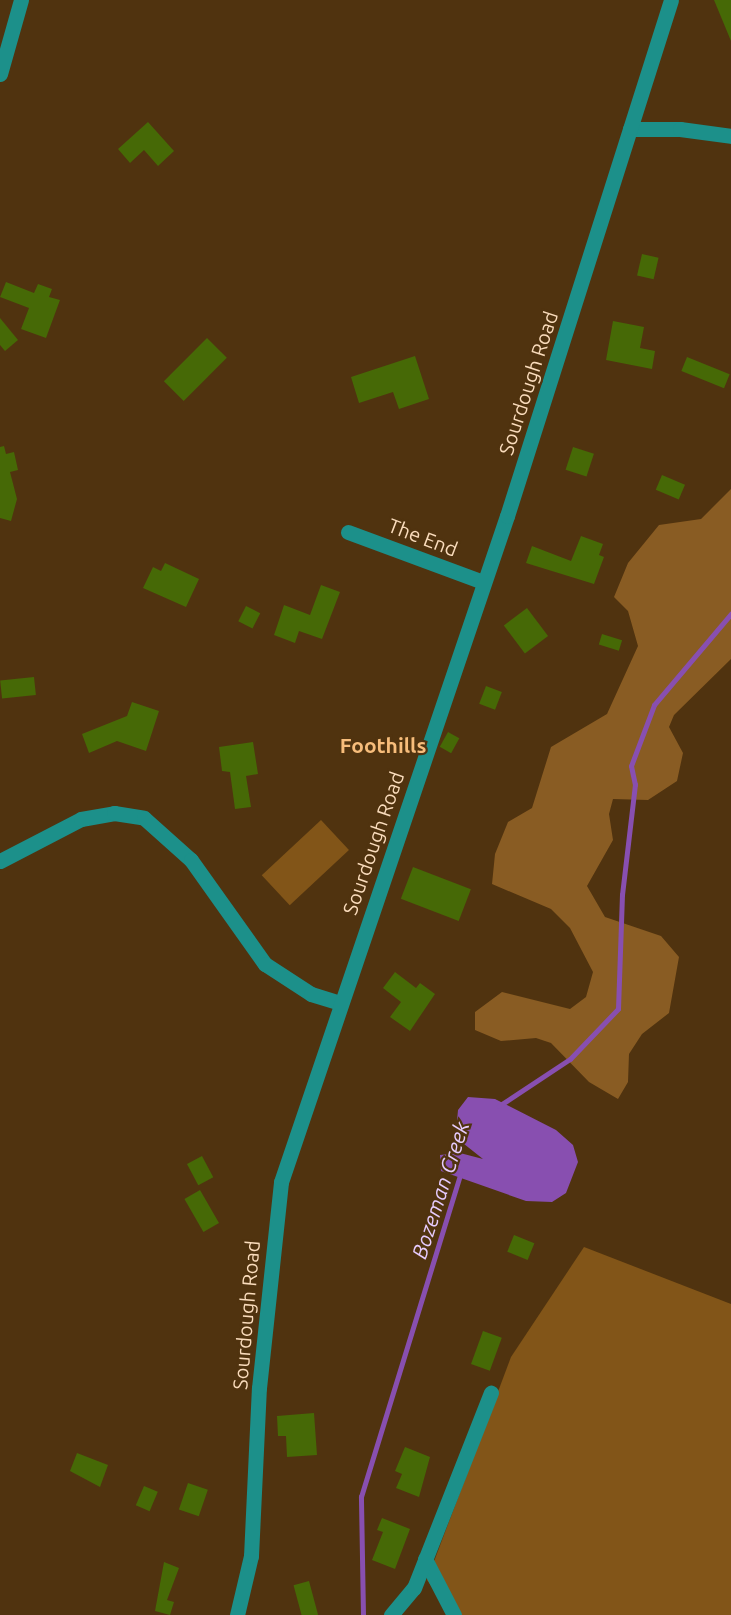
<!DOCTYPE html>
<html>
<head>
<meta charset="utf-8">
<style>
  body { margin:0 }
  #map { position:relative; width:731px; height:1615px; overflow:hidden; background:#50330f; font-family:Ubuntu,sans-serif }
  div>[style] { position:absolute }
  .green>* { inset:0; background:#825518; transform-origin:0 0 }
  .forest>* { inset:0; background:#895c23 }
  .water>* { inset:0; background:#884fb0 }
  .stream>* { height:4.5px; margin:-2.25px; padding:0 2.25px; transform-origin:2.25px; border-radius:2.25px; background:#884fb0 }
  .building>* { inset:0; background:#466906; transform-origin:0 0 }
  .minor>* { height:15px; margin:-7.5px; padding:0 7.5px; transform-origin:7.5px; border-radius:7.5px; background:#1c908a }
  span { translate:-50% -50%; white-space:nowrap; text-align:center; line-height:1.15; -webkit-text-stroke:4.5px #50330f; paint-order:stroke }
  .street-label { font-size:20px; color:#fadcbc }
  .neighbourhood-label { font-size:21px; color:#f7bd7b; font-weight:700 }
  .water-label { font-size:21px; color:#e7ccfe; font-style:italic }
</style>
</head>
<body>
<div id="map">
  <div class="green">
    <i style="left:321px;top:820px;width:41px;height:81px;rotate:47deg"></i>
    <i style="clip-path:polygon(584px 1247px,731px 1304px,731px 1615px,452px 1615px,427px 1580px,511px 1357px)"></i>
  </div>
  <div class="forest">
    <i style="clip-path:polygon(731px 489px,731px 659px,674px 715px,669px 727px,683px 753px,677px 781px,648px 800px,613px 799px,609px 814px,613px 840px,587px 886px,605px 917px,661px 936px,679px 957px,669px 1013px,642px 1034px,629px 1054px,628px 1082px,618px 1099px,589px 1082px,551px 1043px,536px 1038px,501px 1041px,475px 1030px,475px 1012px,502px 992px,570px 1009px,586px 997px,593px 972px,570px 928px,551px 909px,492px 884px,495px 854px,508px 822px,532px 808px,551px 747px,607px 714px,638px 646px,628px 611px,614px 597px,628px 563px,659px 525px,701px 519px)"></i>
  </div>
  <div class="water">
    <i style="clip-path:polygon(468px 1097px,495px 1099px,556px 1130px,573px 1145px,578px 1162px,566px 1193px,552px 1202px,526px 1201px,441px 1171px,440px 1155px,460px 1153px,483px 1159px,459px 1140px,456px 1132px,458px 1110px)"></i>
  </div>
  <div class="stream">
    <i style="left:499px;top:1106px;width:85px;rotate:-33.5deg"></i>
    <i style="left:570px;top:1059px;width:69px;rotate:-46.2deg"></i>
    <i style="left:618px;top:1009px;width:114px;rotate:-88deg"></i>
    <i style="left:622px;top:895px;width:111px;rotate:-83.3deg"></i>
    <i style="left:635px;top:785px;width:19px;rotate:-102deg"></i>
    <i style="left:631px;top:766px;width:65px;rotate:-69.3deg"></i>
    <i style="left:654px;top:705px;width:119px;rotate:-49.8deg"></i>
    <i style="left:363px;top:1615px;width:118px;rotate:-91deg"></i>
    <i style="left:361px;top:1497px;width:340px;rotate:-72.9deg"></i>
  </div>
  <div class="building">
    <i style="clip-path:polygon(714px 0,731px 0,731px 41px)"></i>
    <i style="clip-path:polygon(148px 122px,174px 151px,158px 166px,144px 150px,130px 163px,118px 149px)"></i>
    <i style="left:642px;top:254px;width:17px;height:22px;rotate:13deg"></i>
    <i style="clip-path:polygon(6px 282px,34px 293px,38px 284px,52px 289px,49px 297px,60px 300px,46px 338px,21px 329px,29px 308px,0 297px)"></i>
    <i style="clip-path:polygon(0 318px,18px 340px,5px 351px,0 345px)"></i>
    <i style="clip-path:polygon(613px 321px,644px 327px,640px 348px,655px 351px,652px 369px,606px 360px)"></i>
    <i style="left:207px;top:338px;width:28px;height:61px;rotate:45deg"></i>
    <i style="clip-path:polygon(415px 356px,429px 399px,399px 409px,393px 392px,359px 403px,351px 377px)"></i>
    <i style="left:687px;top:357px;width:46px;height:15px;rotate:22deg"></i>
    <i style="clip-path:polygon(4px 446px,6px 454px,14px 452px,18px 470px,10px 472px,17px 499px,11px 521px,0 518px,0 447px)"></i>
    <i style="left:573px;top:447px;width:22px;height:24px;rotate:18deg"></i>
    <i style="left:662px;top:475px;width:25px;height:16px;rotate:23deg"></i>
    <i style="clip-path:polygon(581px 536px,603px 544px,599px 555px,604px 557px,594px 584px,526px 563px,532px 546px,571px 561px)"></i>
    <i style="clip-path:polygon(165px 563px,199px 579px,186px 607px,143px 588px,153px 567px,161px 571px)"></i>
    <i style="clip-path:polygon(321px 585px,340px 592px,322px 639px,299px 631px,295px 643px,274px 635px,284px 605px,310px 615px)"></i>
    <i style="left:246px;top:606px;width:16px;height:17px;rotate:27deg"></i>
    <i style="left:527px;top:608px;width:35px;height:29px;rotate:53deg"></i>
    <i style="left:602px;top:634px;width:21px;height:11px;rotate:17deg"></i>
    <i style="left:34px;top:677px;width:18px;height:34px;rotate:84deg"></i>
    <i style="left:486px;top:686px;width:17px;height:19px;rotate:21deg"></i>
    <i style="clip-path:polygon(132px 702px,159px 711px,146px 751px,117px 741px,89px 753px,82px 734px,127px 716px)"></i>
    <i style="left:448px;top:732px;width:13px;height:17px;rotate:29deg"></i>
    <i style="clip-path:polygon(253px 742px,258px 774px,246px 776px,251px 807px,235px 809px,230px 772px,222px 771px,219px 747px)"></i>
    <i style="left:413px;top:867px;width:62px;height:34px;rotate:21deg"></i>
    <i style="clip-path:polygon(395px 972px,416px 988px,420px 983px,435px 994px,410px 1031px,390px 1017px,401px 1002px,383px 988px)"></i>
    <i style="left:202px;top:1156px;width:24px;height:17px;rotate:62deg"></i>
    <i style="left:200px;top:1190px;width:38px;height:18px;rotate:60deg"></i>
    <i style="left:514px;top:1235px;width:22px;height:18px;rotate:22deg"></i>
    <i style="left:483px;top:1331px;width:20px;height:35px;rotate:20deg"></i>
    <i style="clip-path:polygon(314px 1413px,317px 1455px,287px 1457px,286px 1436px,278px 1436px,277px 1416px)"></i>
    <i style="clip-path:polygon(405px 1447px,430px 1457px,419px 1497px,396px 1488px,402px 1474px,395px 1471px)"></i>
    <i style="clip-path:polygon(77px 1453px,108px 1465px,100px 1487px,70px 1471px)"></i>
    <i style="left:188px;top:1483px;width:21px;height:28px;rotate:19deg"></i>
    <i style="left:144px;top:1486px;width:15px;height:21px;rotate:23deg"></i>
    <i style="clip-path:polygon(382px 1518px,410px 1529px,395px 1569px,372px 1560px,383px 1532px,377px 1530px)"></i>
    <i style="clip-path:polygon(164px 1562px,179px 1568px,167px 1600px,174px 1602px,170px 1615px,155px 1611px)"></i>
    <i style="left:309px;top:1581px;width:35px;height:16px;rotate:75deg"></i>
  </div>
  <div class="minor">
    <i style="left:0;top:74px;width:77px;rotate:-74.2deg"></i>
    <i style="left:630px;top:129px;width:50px"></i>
    <i style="left:680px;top:129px;width:51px;rotate:7.8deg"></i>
    <i style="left:348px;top:532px;width:144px;rotate:20.3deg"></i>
    <i style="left:0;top:861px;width:91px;rotate:-27.4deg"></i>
    <i style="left:81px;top:819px;width:34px;rotate:-10deg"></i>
    <i style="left:114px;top:813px;width:30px;rotate:9deg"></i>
    <i style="left:144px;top:818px;width:63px;rotate:41.8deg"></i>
    <i style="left:191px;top:860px;width:128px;rotate:54.6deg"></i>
    <i style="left:265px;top:964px;width:55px;rotate:33.1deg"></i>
    <i style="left:311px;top:994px;width:31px;rotate:17deg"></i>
    <i style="left:425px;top:1559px;width:63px;rotate:62.6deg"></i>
    <i style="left:237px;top:1615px;width:61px;rotate:-76.7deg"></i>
    <i style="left:251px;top:1556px;width:168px;rotate:-87.3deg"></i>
    <i style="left:259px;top:1388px;width:207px;rotate:-83.9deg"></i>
    <i style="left:281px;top:1182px;width:703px;rotate:-71.26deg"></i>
    <i style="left:507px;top:516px;width:541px;rotate:-72.37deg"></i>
    <i style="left:391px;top:1615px;width:35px;rotate:-50deg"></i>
    <i style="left:414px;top:1588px;width:210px;rotate:-68.5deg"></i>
  </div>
  <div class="street-label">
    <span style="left:528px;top:383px;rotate:-72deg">Sourdough Road</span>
    <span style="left:423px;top:537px;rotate:21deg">The End</span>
    <span style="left:373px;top:843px;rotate:-71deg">Sourdough Road</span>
    <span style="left:246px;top:1315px;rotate:-85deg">Sourdough Road</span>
  </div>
  <div class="neighbourhood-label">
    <span style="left:383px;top:745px">Foothills</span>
  </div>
  <div class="water-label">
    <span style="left:440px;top:1190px;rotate:-72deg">Bozeman Creek</span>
  </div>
</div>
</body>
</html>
